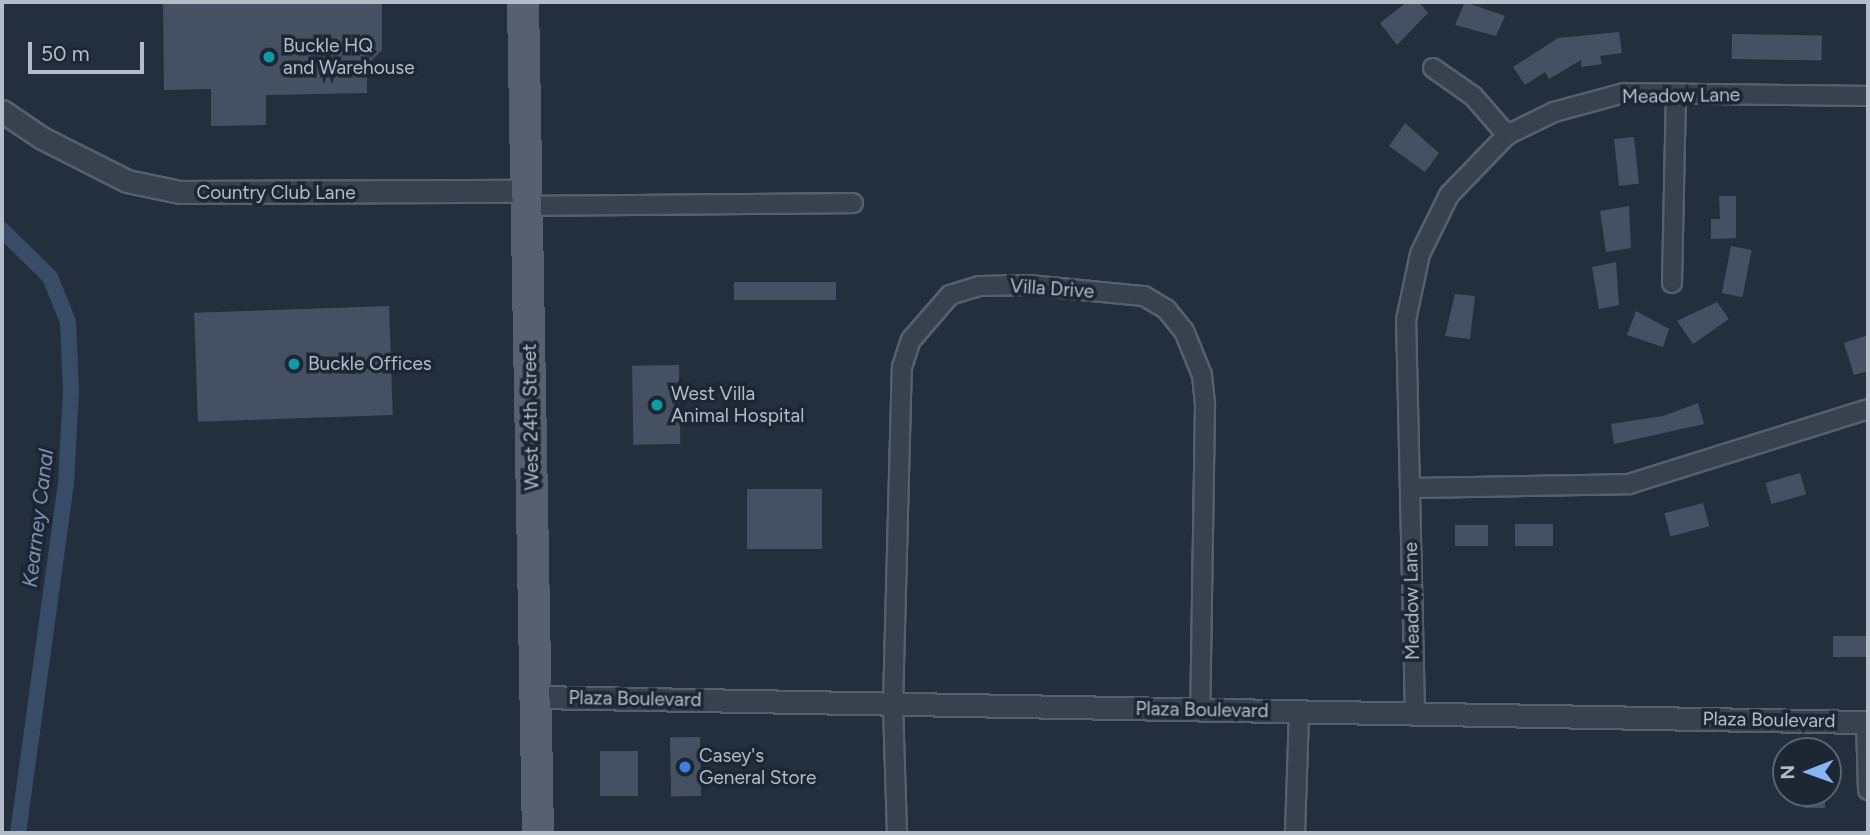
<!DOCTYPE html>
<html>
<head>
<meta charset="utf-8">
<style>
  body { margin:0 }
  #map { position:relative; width:1870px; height:835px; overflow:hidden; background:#242f3e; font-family:Figtree,sans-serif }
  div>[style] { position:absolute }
  .canal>* { height:16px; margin:-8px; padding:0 8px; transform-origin:8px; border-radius:8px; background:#394c67 }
  .building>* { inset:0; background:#455162; transform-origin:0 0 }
  .roads { filter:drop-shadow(2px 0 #565f6c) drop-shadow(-2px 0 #565f6c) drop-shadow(0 2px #565f6c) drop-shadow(0 -2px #565f6c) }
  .minor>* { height:18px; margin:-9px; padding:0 9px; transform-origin:9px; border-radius:9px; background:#38414e }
  .tertiary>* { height:21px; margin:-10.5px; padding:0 10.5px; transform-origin:10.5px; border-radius:10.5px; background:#38414e }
  .primary>* { height:28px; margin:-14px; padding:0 14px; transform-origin:14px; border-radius:14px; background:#56606e }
  .dots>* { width:19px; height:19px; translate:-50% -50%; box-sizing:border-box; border:4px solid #1d2633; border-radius:50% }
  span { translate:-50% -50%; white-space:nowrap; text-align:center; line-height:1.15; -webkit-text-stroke:7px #1d2633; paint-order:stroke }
  .poi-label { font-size:19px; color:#b4bcc9 }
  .left { translate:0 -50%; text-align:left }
  .street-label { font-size:19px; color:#b4bcc9 }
  .water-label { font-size:21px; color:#7c92b1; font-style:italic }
  .frame { position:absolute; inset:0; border:4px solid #b4bcc9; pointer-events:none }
  .north { position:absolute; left:1772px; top:737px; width:70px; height:70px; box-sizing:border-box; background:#1d2633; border:2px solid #59626f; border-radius:50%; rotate:269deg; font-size:19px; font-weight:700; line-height:28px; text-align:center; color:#b4bcc9 }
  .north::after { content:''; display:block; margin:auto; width:24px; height:32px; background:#8ab4f8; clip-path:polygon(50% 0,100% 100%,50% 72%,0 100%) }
  .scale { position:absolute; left:28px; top:42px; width:116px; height:32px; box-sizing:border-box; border:4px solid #b4bcc9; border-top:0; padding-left:9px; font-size:21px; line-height:24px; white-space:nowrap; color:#b4bcc9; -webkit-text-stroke:5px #1d2633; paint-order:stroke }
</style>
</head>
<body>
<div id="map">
  <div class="canal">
    <i style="left:2px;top:230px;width:67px;rotate:44.4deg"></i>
    <i style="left:50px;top:277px;width:48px;rotate:68.2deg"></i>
    <i style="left:68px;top:322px;width:69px;rotate:87.5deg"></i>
    <i style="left:71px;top:391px;width:92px;rotate:93.1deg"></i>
    <i style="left:66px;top:483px;width:353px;rotate:97.8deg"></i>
  </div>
  <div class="building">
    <i style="clip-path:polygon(163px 2px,382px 2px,382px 50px,367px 65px,367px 93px,266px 95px,266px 125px,211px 126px,211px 89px,164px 90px)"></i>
    <i style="clip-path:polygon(1407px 2px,1419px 2px,1428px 13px,1397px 45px,1380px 23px)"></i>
    <i style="clip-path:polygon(1465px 2px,1505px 16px,1496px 36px,1455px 25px)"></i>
    <i style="clip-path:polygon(1619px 32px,1622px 53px,1600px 56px,1602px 64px,1581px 67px,1581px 60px,1549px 79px,1545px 72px,1525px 85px,1513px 67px,1558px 38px)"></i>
    <i style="left:1732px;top:34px;width:90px;height:25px;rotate:1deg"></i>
    <i style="clip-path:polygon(1405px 123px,1439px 153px,1425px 172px,1389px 146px)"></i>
    <i style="left:1634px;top:137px;width:47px;height:20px;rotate:84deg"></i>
    <i style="clip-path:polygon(1719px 196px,1736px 196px,1736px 238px,1711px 239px,1711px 219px,1720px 219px)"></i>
    <i style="clip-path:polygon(1629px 206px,1631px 248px,1606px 252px,1600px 211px)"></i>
    <i style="left:1731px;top:246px;width:21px;height:48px;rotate:11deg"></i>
    <i style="clip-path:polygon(1616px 262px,1619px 305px,1599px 309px,1592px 267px)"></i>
    <i style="left:734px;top:282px;width:102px;height:18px"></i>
    <i style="clip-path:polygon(1455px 294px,1475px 296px,1470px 339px,1445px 336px)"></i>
    <i style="clip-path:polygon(1717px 302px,1729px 319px,1693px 344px,1677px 321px)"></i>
    <i style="left:389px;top:306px;width:109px;height:195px;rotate:88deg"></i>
    <i style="clip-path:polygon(1636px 311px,1669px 329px,1663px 347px,1627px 335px)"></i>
    <i style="clip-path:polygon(1868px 335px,1868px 371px,1854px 375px,1844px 343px)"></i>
    <i style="left:679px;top:365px;width:79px;height:47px;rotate:89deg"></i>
    <i style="clip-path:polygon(1698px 403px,1704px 424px,1614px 444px,1611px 424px,1663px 416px)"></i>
    <i style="left:1800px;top:473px;width:22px;height:36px;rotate:74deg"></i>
    <i style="left:747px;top:489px;width:75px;height:60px"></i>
    <i style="left:1703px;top:503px;width:24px;height:40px;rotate:75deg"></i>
    <i style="left:1515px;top:524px;width:38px;height:22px"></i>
    <i style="left:1488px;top:525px;width:21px;height:33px;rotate:90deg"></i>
    <i style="left:1833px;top:636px;width:35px;height:21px"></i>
    <i style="left:700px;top:737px;width:59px;height:30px;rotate:89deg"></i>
    <i style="left:638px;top:751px;width:45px;height:38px;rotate:90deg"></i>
    <i style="left:1804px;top:793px;width:21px;height:15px"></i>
  </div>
  <div class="roads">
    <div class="minor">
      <i style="left:1433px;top:68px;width:49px;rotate:35deg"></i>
      <i style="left:1473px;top:96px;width:52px;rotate:48.9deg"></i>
      <i style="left:528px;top:206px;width:325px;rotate:-0.5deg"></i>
      <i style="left:1672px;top:283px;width:189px;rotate:-88.8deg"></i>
      <i style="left:1410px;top:488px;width:219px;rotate:-1deg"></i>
      <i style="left:1629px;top:484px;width:250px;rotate:-17.4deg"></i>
      <i style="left:1415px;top:713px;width:393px;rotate:-91.3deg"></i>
      <i style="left:1406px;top:320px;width:67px;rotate:-78deg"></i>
      <i style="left:1420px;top:254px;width:66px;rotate:-63.8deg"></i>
      <i style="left:1449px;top:195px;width:83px;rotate:-46deg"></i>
      <i style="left:1507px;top:135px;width:52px;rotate:-26.1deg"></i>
      <i style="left:1554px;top:112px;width:73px;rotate:-15.2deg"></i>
      <i style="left:1624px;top:93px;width:244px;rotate:0.7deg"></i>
      <i style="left:1866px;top:722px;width:68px;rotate:88.3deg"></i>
      <i style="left:897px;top:833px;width:129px;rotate:-91.8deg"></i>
      <i style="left:893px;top:704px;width:337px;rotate:-88.5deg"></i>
      <i style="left:902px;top:367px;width:28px;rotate:-72deg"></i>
      <i style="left:911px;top:340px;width:60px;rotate:-49.1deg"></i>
      <i style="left:950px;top:295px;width:31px;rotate:-17deg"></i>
      <i style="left:980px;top:286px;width:49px;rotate:-1.2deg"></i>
      <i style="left:1029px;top:285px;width:116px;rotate:5.5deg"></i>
      <i style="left:1144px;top:296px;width:26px;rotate:31deg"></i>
      <i style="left:1166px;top:309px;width:28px;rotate:51deg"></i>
      <i style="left:1184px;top:331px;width:48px;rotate:67.8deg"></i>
      <i style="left:1202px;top:375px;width:31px;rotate:84deg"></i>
      <i style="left:1205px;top:406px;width:304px;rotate:90.9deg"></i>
      <i style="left:1295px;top:833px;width:121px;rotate:-88.1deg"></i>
    </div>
    <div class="tertiary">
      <i style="left:2px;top:111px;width:48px;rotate:34deg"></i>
      <i style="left:42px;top:138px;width:95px;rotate:26.8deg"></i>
      <i style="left:127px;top:181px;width:54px;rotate:11.7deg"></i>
      <i style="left:180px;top:192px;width:348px;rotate:-0.2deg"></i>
      <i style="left:536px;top:697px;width:1332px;rotate:1.08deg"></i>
    </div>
    <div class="primary">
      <i style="left:523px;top:2px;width:831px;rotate:88.97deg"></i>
    </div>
  </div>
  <div class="dots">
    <i style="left:269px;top:57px;background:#0f9aa8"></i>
    <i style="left:294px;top:364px;background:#0f9aa8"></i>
    <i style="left:657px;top:405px;background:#0f9aa8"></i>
    <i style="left:685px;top:767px;background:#3f7fe0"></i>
  </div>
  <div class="poi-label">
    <span class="left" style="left:283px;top:57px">Buckle HQ<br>and Warehouse</span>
    <span class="left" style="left:308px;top:364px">Buckle Offices</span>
    <span class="left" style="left:671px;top:405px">West Villa<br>Animal Hospital</span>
    <span class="left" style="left:699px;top:767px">Casey's<br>General Store</span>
  </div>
  <div class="street-label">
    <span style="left:1681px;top:96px;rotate:-1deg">Meadow Lane</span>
    <span style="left:276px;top:193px">Country Club Lane</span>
    <span style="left:1052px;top:289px;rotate:4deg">Villa Drive</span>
    <span style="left:531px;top:417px;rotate:-91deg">West 24th Street</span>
    <span style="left:1412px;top:601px;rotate:-91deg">Meadow Lane</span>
    <span style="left:635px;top:699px;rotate:1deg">Plaza Boulevard</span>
    <span style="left:1202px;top:710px;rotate:1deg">Plaza Boulevard</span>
    <span style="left:1769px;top:720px;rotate:1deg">Plaza Boulevard</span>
  </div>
  <div class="water-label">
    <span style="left:38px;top:518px;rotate:-83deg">Kearney Canal</span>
  </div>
  <div class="frame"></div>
  <div class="north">N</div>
  <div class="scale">50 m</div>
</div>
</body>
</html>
